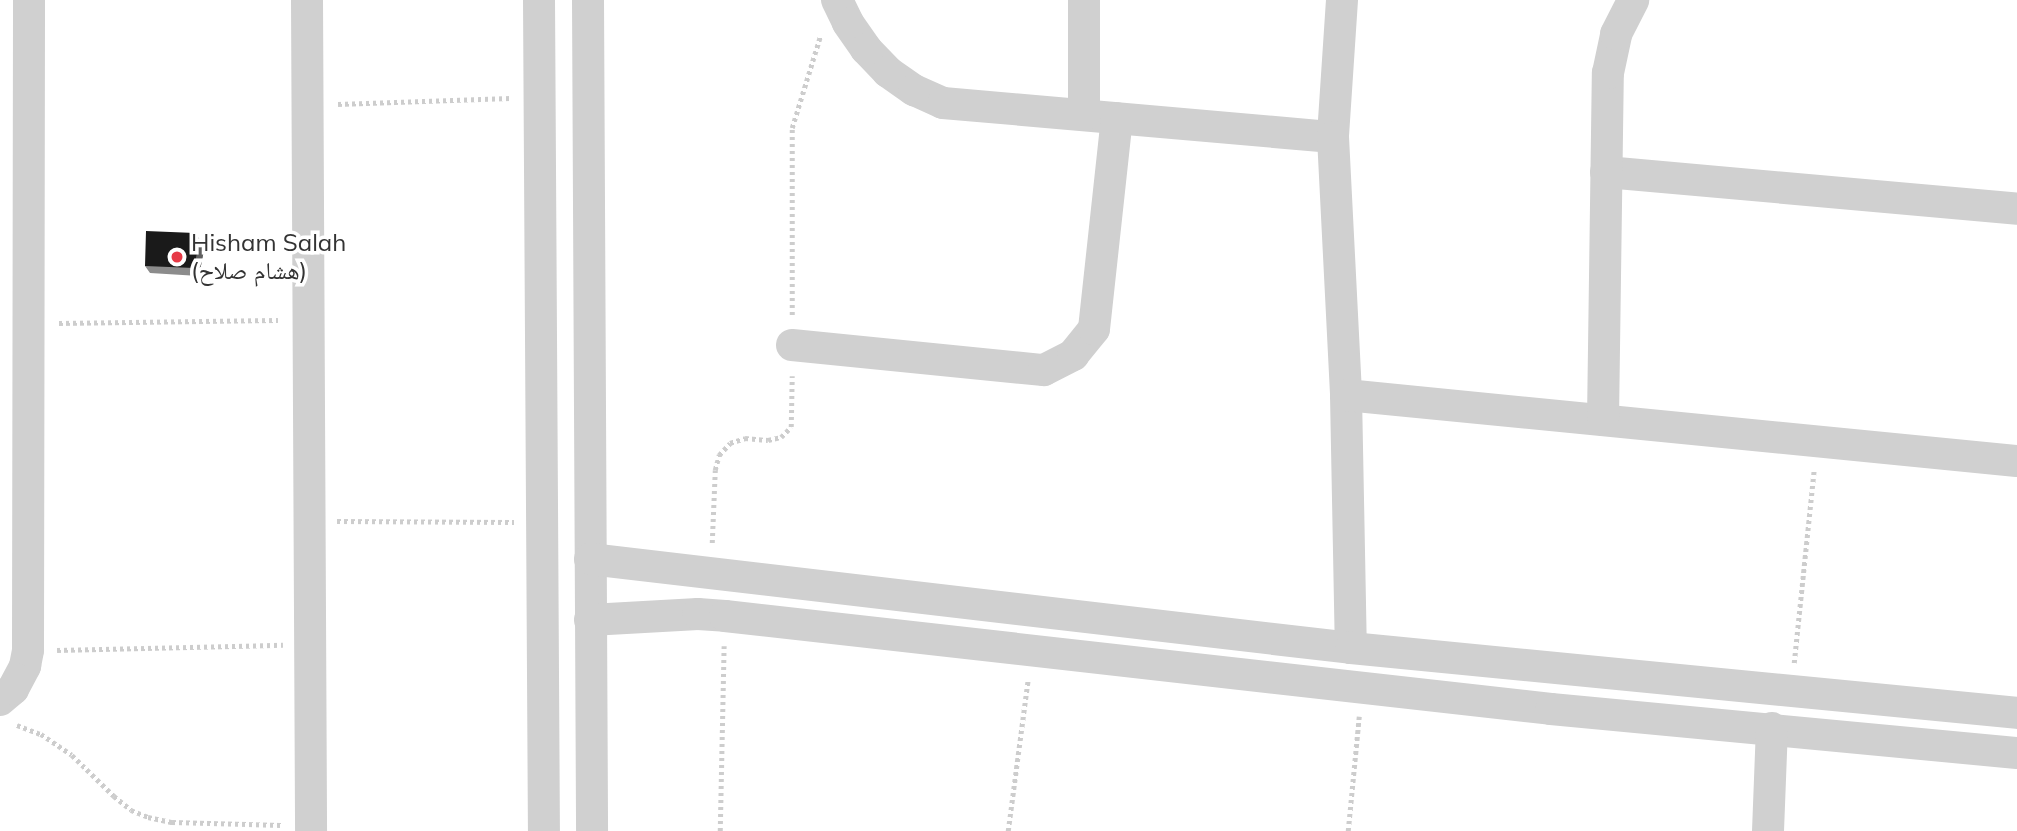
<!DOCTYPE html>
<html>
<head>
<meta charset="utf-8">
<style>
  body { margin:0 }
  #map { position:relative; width:2017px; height:831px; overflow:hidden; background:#fff; font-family:Mulish,"Noto Naskh Arabic",sans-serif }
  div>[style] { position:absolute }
  .path>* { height:4.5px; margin-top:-2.25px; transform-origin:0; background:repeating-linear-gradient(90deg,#cdcdcd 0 3.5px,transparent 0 7px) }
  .minor>* { height:32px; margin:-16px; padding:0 16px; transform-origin:16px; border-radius:16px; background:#d0d0d0 }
  .wall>* { inset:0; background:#8c8c8c }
  .shaded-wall>* { inset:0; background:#5f5f5f }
  .building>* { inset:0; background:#1a1a1a }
  .dots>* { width:19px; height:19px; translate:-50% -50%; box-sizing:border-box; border:4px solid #fff; border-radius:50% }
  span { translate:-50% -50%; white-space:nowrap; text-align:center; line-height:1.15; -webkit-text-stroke:7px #fff; paint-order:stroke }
  .poi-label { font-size:24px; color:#333 }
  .left { translate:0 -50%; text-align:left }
</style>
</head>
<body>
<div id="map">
  <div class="path">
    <i style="left:338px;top:104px;width:173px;rotate:-2deg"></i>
    <i style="left:792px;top:315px;width:187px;rotate:-90deg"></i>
    <i style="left:792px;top:128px;width:95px;rotate:-72.9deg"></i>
    <i style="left:59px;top:323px;width:219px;rotate:-0.8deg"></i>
    <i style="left:337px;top:521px;width:177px;rotate:0.3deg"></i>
    <i style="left:712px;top:543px;width:73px;rotate:-87.6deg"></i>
    <i style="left:715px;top:470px;width:16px;rotate:-75deg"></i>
    <i style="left:719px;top:455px;width:16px;rotate:-47deg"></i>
    <i style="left:730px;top:443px;width:16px;rotate:-18deg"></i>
    <i style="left:745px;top:438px;width:23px;rotate:5deg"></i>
    <i style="left:768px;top:440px;width:13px;rotate:-13deg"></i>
    <i style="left:781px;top:437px;width:14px;rotate:-45deg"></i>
    <i style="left:791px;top:427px;width:51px;rotate:-88.9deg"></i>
    <i style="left:57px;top:650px;width:226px;rotate:-1.3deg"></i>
    <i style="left:1794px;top:663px;width:194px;rotate:-84.1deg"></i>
    <i style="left:17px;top:725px;width:26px;rotate:21deg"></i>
    <i style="left:41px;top:734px;width:37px;rotate:34deg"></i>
    <i style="left:72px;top:755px;width:59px;rotate:44.3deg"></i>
    <i style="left:114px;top:796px;width:22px;rotate:39deg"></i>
    <i style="left:131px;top:810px;width:18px;rotate:22deg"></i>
    <i style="left:148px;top:817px;width:25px;rotate:12deg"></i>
    <i style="left:172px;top:822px;width:109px;rotate:1.6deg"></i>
    <i style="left:720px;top:831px;width:185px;rotate:-88.8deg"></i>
    <i style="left:1008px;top:831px;width:153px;rotate:-82.5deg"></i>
    <i style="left:1348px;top:831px;width:115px;rotate:-84.5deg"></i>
  </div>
  <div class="minor">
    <i style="left:307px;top:0;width:831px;rotate:89.72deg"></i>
    <i style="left:539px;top:0;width:831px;rotate:89.66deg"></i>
    <i style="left:588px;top:0;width:831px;rotate:89.72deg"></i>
    <i style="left:837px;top:0;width:25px;rotate:64deg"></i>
    <i style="left:848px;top:23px;width:32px;rotate:55deg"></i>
    <i style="left:866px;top:49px;width:32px;rotate:46deg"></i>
    <i style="left:888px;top:72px;width:32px;rotate:35deg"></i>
    <i style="left:914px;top:90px;width:32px;rotate:24deg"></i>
    <i style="left:943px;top:103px;width:391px;rotate:5deg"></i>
    <i style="left:1342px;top:0;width:137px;rotate:93.8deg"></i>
    <i style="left:1333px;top:137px;width:258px;rotate:87.1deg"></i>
    <i style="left:1346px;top:395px;width:253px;rotate:88.9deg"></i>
    <i style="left:1084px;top:115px;width:115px;rotate:-90deg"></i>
    <i style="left:1606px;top:172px;width:413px;rotate:5.1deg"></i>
    <i style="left:792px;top:345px;width:253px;rotate:5.7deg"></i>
    <i style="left:1044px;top:370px;width:33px;rotate:-27deg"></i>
    <i style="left:1073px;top:355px;width:33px;rotate:-51deg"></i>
    <i style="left:1094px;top:329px;width:212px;rotate:-83.8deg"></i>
    <i style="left:1346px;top:395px;width:674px;rotate:5.62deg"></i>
    <i style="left:1603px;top:420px;width:347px;rotate:-89.2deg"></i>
    <i style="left:1608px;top:73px;width:40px;rotate:-78deg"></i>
    <i style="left:1616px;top:34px;width:38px;rotate:-63deg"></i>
    <i style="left:590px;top:559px;width:766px;rotate:6.67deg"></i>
    <i style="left:1351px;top:648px;width:669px;rotate:5.57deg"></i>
    <i style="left:590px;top:620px;width:108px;rotate:-3.2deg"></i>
    <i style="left:698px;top:614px;width:27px;rotate:4deg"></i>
    <i style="left:725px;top:616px;width:831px;rotate:6.42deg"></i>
    <i style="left:1551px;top:709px;width:468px;rotate:5.4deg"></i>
    <i style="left:0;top:700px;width:17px;rotate:-40deg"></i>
    <i style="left:13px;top:689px;width:26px;rotate:-62deg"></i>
    <i style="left:25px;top:666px;width:16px;rotate:-79deg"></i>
    <i style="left:28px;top:650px;width:650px;rotate:-89.91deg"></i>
    <i style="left:1768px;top:831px;width:103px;rotate:-87.8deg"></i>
  </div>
  <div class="wall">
    <i style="clip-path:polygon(195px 233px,200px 240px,200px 244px,204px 250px,199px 276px,150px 273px,145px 266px)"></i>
  </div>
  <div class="shaded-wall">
    <i style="clip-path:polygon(195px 233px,200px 240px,200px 244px,204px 250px,199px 276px,194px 268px)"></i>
  </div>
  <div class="building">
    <i style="clip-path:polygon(146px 231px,195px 233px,194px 242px,199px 242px,194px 268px,145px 266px)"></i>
  </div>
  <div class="dots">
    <i style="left:177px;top:257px;background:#e63946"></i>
  </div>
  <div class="poi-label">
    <span class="left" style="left:191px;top:257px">Hisham Salah<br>(هشام صلاح)</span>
  </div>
</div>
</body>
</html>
